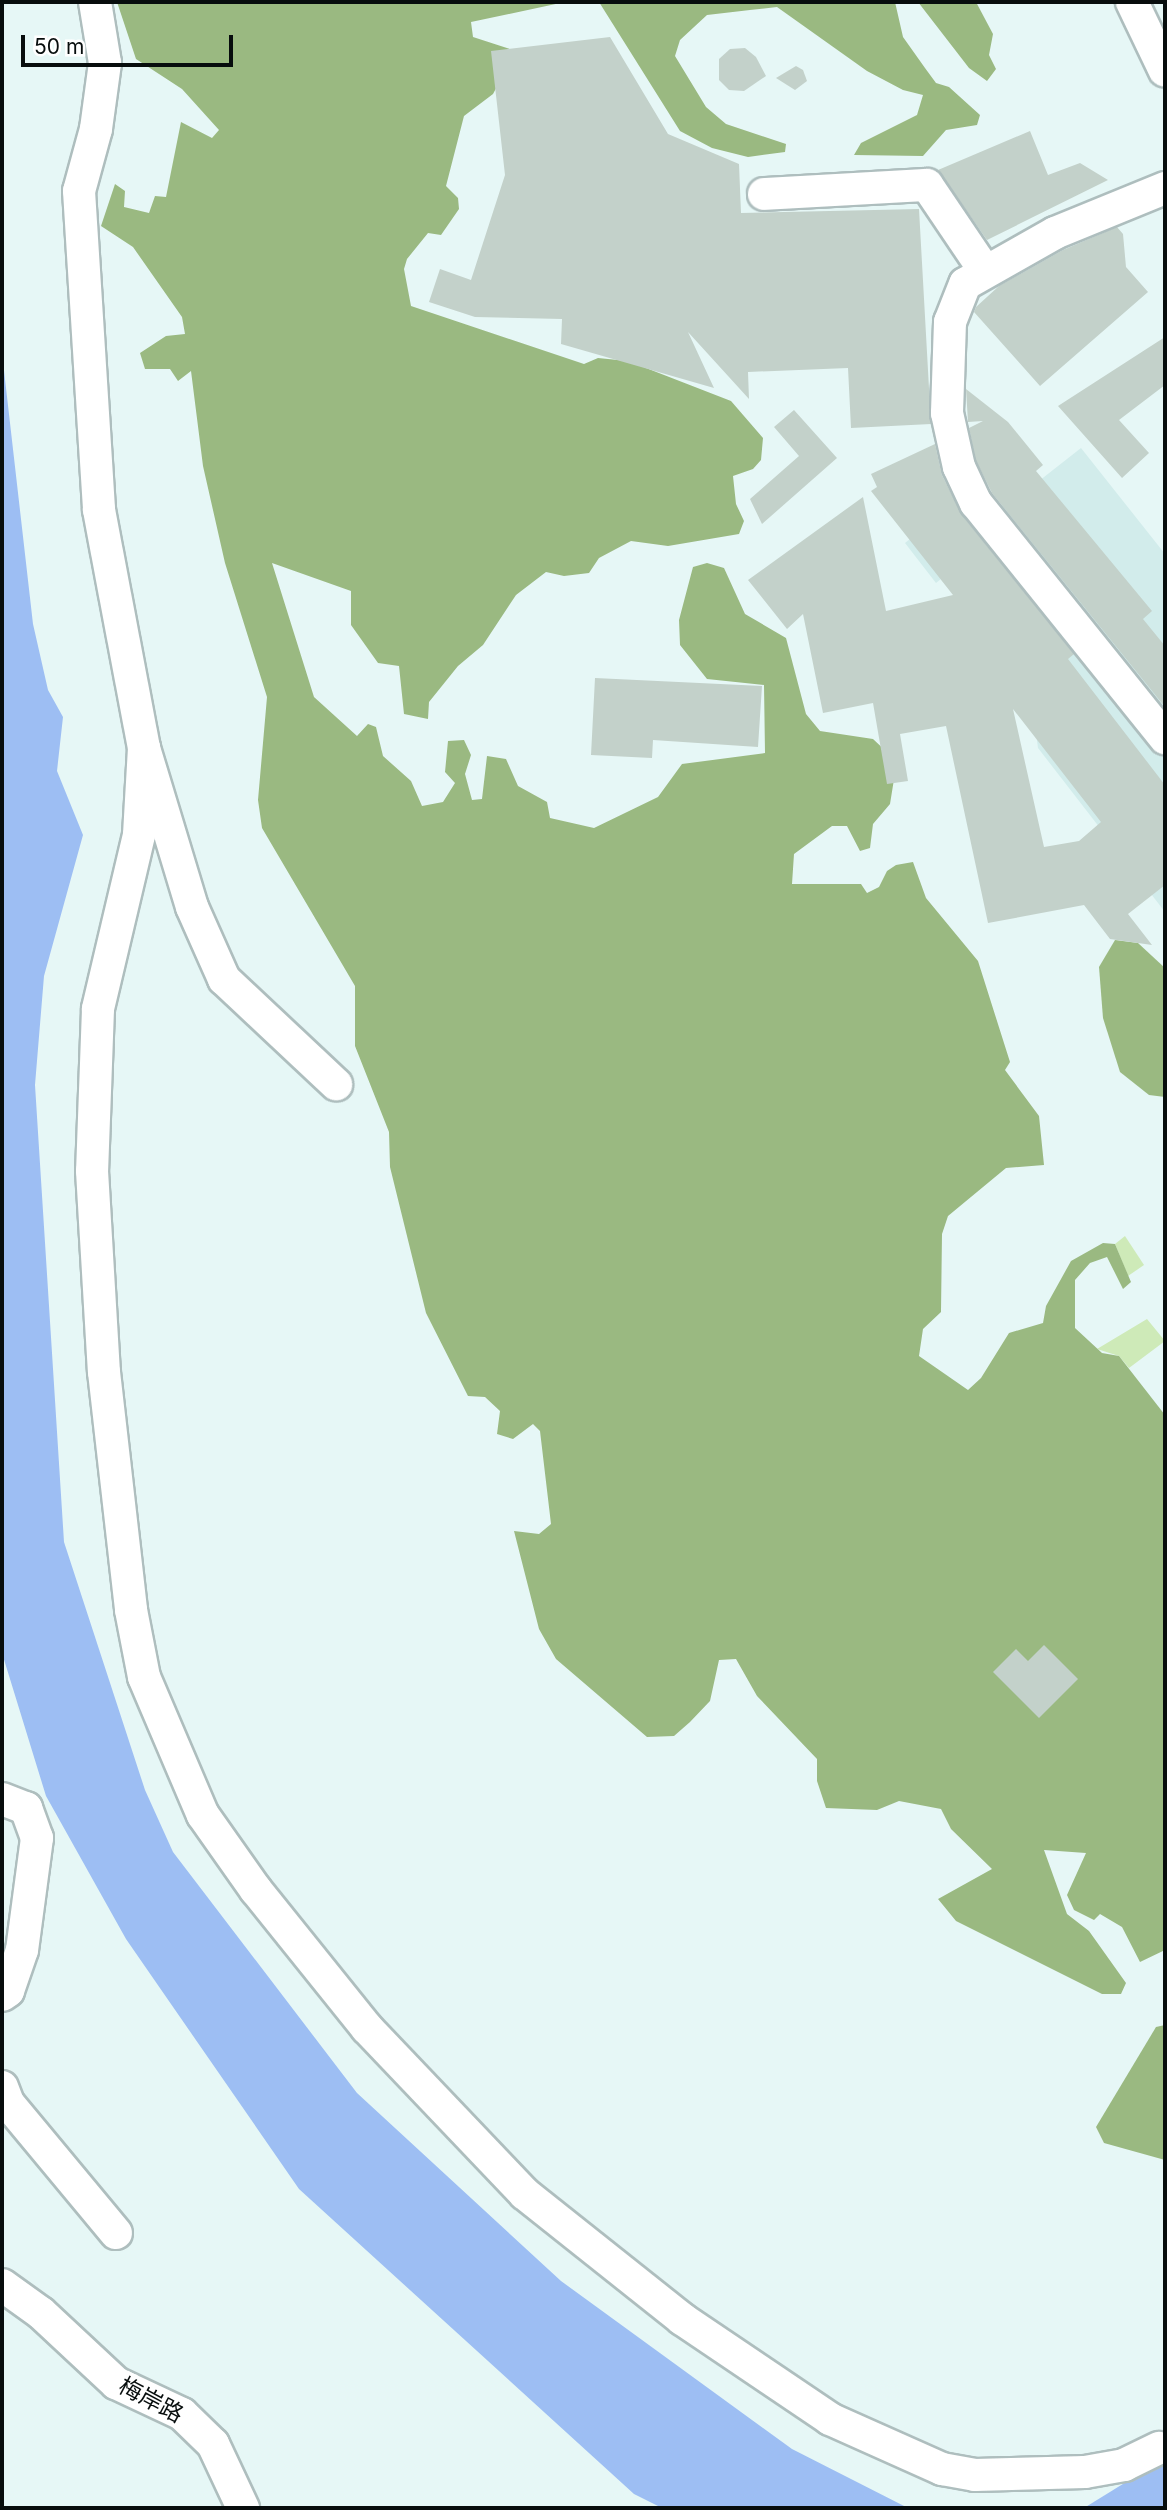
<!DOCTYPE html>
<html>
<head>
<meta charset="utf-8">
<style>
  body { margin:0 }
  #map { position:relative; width:1167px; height:2510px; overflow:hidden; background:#e6f7f6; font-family:Inter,"Noto Sans SC",sans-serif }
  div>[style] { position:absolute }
  .built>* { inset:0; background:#d2eceb }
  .green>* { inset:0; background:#ceeab8 }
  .forest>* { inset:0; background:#9ab981 }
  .water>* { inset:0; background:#9dbef3 }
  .building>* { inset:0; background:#c3d1ca }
  .roads { filter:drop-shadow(2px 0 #aebebe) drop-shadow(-2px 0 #aebebe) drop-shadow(0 2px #aebebe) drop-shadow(0 -2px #aebebe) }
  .minor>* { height:32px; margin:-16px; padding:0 16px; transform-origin:16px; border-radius:16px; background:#fff }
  span { translate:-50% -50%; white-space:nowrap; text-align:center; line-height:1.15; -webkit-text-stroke:7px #fff; paint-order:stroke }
  .street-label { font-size:23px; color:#070d0d }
  .frame { position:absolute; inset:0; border:4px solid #070d0d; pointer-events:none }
  .scale { position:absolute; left:21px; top:35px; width:212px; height:32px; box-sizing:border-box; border:4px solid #070d0d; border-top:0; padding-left:9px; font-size:21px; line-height:24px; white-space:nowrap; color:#070d0d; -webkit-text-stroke:5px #fff; paint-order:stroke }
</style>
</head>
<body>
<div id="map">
  <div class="built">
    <i style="clip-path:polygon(1081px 448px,1165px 554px,1165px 912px,1038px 748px,1030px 689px,947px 574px,936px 583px,905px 543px,980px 483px,1002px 510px)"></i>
  </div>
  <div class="green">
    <i style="clip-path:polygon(1125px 1236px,1144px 1265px,1128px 1276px,1115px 1244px)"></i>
    <i style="clip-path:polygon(1147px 1319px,1165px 1341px,1129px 1368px,1119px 1356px,1097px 1349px)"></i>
  </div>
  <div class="forest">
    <i style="clip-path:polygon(117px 2px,565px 2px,471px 22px,473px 37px,516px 51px,493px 94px,464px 116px,446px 186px,458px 198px,459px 209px,441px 235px,428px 233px,407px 259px,404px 269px,411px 306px,584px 364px,598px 358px,628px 361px,731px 401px,763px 438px,761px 460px,753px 469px,733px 476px,736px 504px,744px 521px,739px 534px,668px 546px,631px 541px,599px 558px,589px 573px,564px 576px,546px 572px,516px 595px,483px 645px,458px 666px,429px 702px,428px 719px,404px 714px,399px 666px,378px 663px,351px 625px,351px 591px,272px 563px,314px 697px,357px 736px,368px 724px,376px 727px,383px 756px,411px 781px,422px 806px,443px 802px,455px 783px,445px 772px,448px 741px,464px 740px,471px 755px,465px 774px,472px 800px,482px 799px,487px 756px,506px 759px,518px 786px,547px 802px,550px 818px,594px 828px,658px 797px,682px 764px,765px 753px,764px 685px,707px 679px,680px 645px,679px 620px,693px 567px,707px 563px,724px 568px,745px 614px,786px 638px,806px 714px,820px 731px,873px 739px,889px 754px,895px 773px,890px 804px,873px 824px,870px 848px,860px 851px,847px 826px,832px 826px,794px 854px,792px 884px,861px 884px,867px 893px,879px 887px,887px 871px,896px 865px,913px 862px,926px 898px,978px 961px,1010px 1062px,1005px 1070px,1039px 1116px,1044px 1165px,1006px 1168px,948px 1216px,942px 1234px,941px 1312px,923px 1329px,919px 1356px,968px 1390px,981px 1378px,1009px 1333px,1043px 1323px,1046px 1306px,1071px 1261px,1103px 1243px,1115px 1244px,1131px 1282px,1123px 1289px,1107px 1257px,1090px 1263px,1075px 1280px,1075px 1328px,1102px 1353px,1119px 1356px,1165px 1415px,1165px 1950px,1140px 1962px,1122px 1927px,1100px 1914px,1094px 1920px,1074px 1910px,1067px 1895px,1086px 1853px,1044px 1850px,1067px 1914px,1089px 1931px,1126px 1983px,1121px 1994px,1102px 1994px,956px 1921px,938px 1899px,992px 1869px,951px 1829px,941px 1809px,899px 1801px,877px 1810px,826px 1808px,817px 1781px,817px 1759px,757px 1696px,736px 1659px,719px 1660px,710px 1701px,690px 1722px,674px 1736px,647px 1737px,556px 1659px,539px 1629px,514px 1531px,539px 1534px,551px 1524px,540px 1431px,533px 1424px,513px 1439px,497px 1434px,500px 1411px,485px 1397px,468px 1396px,426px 1313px,390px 1167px,389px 1132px,355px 1046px,355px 986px,262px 828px,258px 800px,267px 697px,225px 563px,203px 466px,191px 371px,178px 381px,170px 369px,145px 369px,140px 353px,166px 336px,185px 334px,182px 317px,133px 247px,101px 226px,115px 184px,125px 191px,124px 207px,149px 213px,155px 196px,166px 197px,181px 122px,212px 138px,219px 130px,182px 89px,136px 59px)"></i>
    <i style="clip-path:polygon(599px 2px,895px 2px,903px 37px,925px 68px,936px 83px,949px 87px,980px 115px,977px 125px,946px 130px,923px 156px,854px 155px,861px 143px,917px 115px,923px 95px,903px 90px,867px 71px,777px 7px,750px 10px,707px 15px,680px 40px,675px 56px,706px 107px,726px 124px,786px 144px,785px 152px,748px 157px,712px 148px,680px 131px)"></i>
    <i style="clip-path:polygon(918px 2px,976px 2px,993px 34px,989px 55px,996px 69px,987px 81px,969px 68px)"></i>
    <i style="clip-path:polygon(1115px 940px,1138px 943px,1165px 968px,1165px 1097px,1149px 1095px,1120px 1072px,1103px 1018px,1099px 967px)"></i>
    <i style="clip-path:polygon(1165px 2025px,1165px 2160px,1104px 2143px,1096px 2127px,1156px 2027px)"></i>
  </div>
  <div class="water">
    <i style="clip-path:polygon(2px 353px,33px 624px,48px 690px,63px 717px,57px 771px,83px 835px,44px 976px,35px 1085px,64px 1542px,145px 1790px,173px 1852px,357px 2093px,561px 2281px,792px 2449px,908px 2508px,662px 2508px,634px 2494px,299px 2189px,126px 1939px,46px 1796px,2px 1653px)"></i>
    <i style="clip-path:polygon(1165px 2458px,1165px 2508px,1084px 2508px)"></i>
  </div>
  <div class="building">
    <i style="clip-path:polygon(610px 37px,668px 134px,739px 164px,741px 213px,919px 209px,931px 424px,851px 428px,848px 368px,748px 372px,749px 399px,688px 332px,714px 388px,561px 344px,562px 319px,475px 317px,429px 302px,440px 269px,471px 280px,505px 175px,491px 51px)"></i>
    <i style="clip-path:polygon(745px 48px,756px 57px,766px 76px,744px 91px,729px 90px,719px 80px,719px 59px,730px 49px)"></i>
    <i style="clip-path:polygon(796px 66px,803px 70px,807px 81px,795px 90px,776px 78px)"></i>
    <i style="clip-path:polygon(1030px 131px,1048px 175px,1080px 163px,1108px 180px,987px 240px,938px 170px)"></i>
    <i style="clip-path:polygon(1117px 227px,1123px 234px,1126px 267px,1148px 292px,1040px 386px,974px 312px,976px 307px,999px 286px,1063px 250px)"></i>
    <i style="clip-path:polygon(1165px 337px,1165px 385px,1119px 420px,1149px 453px,1122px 478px,1058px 406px)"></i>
    <i style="clip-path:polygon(966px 389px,1008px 422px,1043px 465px,1036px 471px,1152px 611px,1143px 619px,1165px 646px,1165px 707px,992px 493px,976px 461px,969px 428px,983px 421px,968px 422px)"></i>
    <i style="clip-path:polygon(794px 410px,837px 458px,762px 524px,750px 499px,799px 456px,774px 427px)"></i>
    <i style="clip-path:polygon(evenodd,935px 444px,942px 475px,962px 515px,1074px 654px,1068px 659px,1165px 785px,1165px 885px,1128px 914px,1152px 945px,1110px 939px,1084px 905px,988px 923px,946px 726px,900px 734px,908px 781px,887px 784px,873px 703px,823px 713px,803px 614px,787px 629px,748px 580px,863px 497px,886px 611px,953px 595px,871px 491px,877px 487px,871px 474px,935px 444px,1013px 709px,1101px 822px,1079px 841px,1044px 847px,1013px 709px)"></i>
    <i style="clip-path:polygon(595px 678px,762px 686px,758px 747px,653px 740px,652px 758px,591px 755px)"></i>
    <i style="clip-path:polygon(1044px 1645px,1078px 1679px,1039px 1718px,993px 1672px,1016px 1649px,1028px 1661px)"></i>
  </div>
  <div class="roads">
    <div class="minor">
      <i style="left:95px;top:2px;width:62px;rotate:80.7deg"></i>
      <i style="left:105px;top:63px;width:67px;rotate:97.8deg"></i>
      <i style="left:96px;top:129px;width:64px;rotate:105.3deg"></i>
      <i style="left:79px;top:191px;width:320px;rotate:86.4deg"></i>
      <i style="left:99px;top:510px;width:242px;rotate:79.3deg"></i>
      <i style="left:144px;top:748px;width:166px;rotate:73.2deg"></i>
      <i style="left:192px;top:907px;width:79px;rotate:66deg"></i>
      <i style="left:224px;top:979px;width:154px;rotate:43.2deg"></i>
      <i style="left:1132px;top:2px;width:76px;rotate:64.4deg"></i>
      <i style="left:1165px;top:188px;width:119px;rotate:157.8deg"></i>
      <i style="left:1055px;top:233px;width:103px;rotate:150.5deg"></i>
      <i style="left:965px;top:284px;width:41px;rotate:111.5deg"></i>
      <i style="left:950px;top:322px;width:91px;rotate:91.9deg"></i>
      <i style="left:947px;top:413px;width:55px;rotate:77.5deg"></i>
      <i style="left:959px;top:467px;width:40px;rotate:65deg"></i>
      <i style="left:976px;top:503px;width:302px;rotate:51.2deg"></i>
      <i style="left:764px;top:194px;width:163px;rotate:-3.2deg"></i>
      <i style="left:927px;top:185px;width:104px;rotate:56deg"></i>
      <i style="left:144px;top:748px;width:87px;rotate:93.3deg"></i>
      <i style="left:139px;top:835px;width:179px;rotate:103.3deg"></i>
      <i style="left:98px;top:1009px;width:162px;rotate:92.1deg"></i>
      <i style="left:92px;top:1171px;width:201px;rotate:86.6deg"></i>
      <i style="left:104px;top:1372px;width:240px;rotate:83.5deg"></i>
      <i style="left:131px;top:1610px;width:68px;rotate:79deg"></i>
      <i style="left:144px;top:1677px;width:150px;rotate:66.9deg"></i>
      <i style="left:203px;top:1815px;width:92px;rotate:54.8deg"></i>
      <i style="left:256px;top:1890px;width:177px;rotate:51.2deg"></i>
      <i style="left:367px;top:2028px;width:229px;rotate:46.4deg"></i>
      <i style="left:525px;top:2194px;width:201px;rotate:38.5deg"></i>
      <i style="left:682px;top:2319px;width:179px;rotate:34deg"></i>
      <i style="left:830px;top:2419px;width:123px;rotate:24.1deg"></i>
      <i style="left:942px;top:2469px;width:34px;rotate:10deg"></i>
      <i style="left:975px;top:2475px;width:110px;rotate:-1.6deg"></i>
      <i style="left:1085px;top:2472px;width:40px;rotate:-10deg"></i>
      <i style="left:1124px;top:2465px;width:39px;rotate:-26deg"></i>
      <i style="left:2px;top:1799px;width:26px;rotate:21deg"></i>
      <i style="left:26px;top:1808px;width:32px;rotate:70deg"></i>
      <i style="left:37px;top:1838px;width:113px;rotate:97.6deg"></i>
      <i style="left:22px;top:1950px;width:43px;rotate:108.9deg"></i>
      <i style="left:8px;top:1991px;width:7px;rotate:146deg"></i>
      <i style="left:2px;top:2087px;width:17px;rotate:69deg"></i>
      <i style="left:8px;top:2103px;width:169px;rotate:50.3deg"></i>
      <i style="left:2px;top:2285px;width:48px;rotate:35.7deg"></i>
      <i style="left:41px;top:2313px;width:103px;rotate:43deg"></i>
      <i style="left:116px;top:2383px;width:73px;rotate:25.2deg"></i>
      <i style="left:182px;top:2414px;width:43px;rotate:44.1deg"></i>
      <i style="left:213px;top:2444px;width:71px;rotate:64.9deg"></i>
    </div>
  </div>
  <div class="street-label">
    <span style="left:151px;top:2400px;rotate:28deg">梅岸路</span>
  </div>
  <div class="frame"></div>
  <div class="scale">50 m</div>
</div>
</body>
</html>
